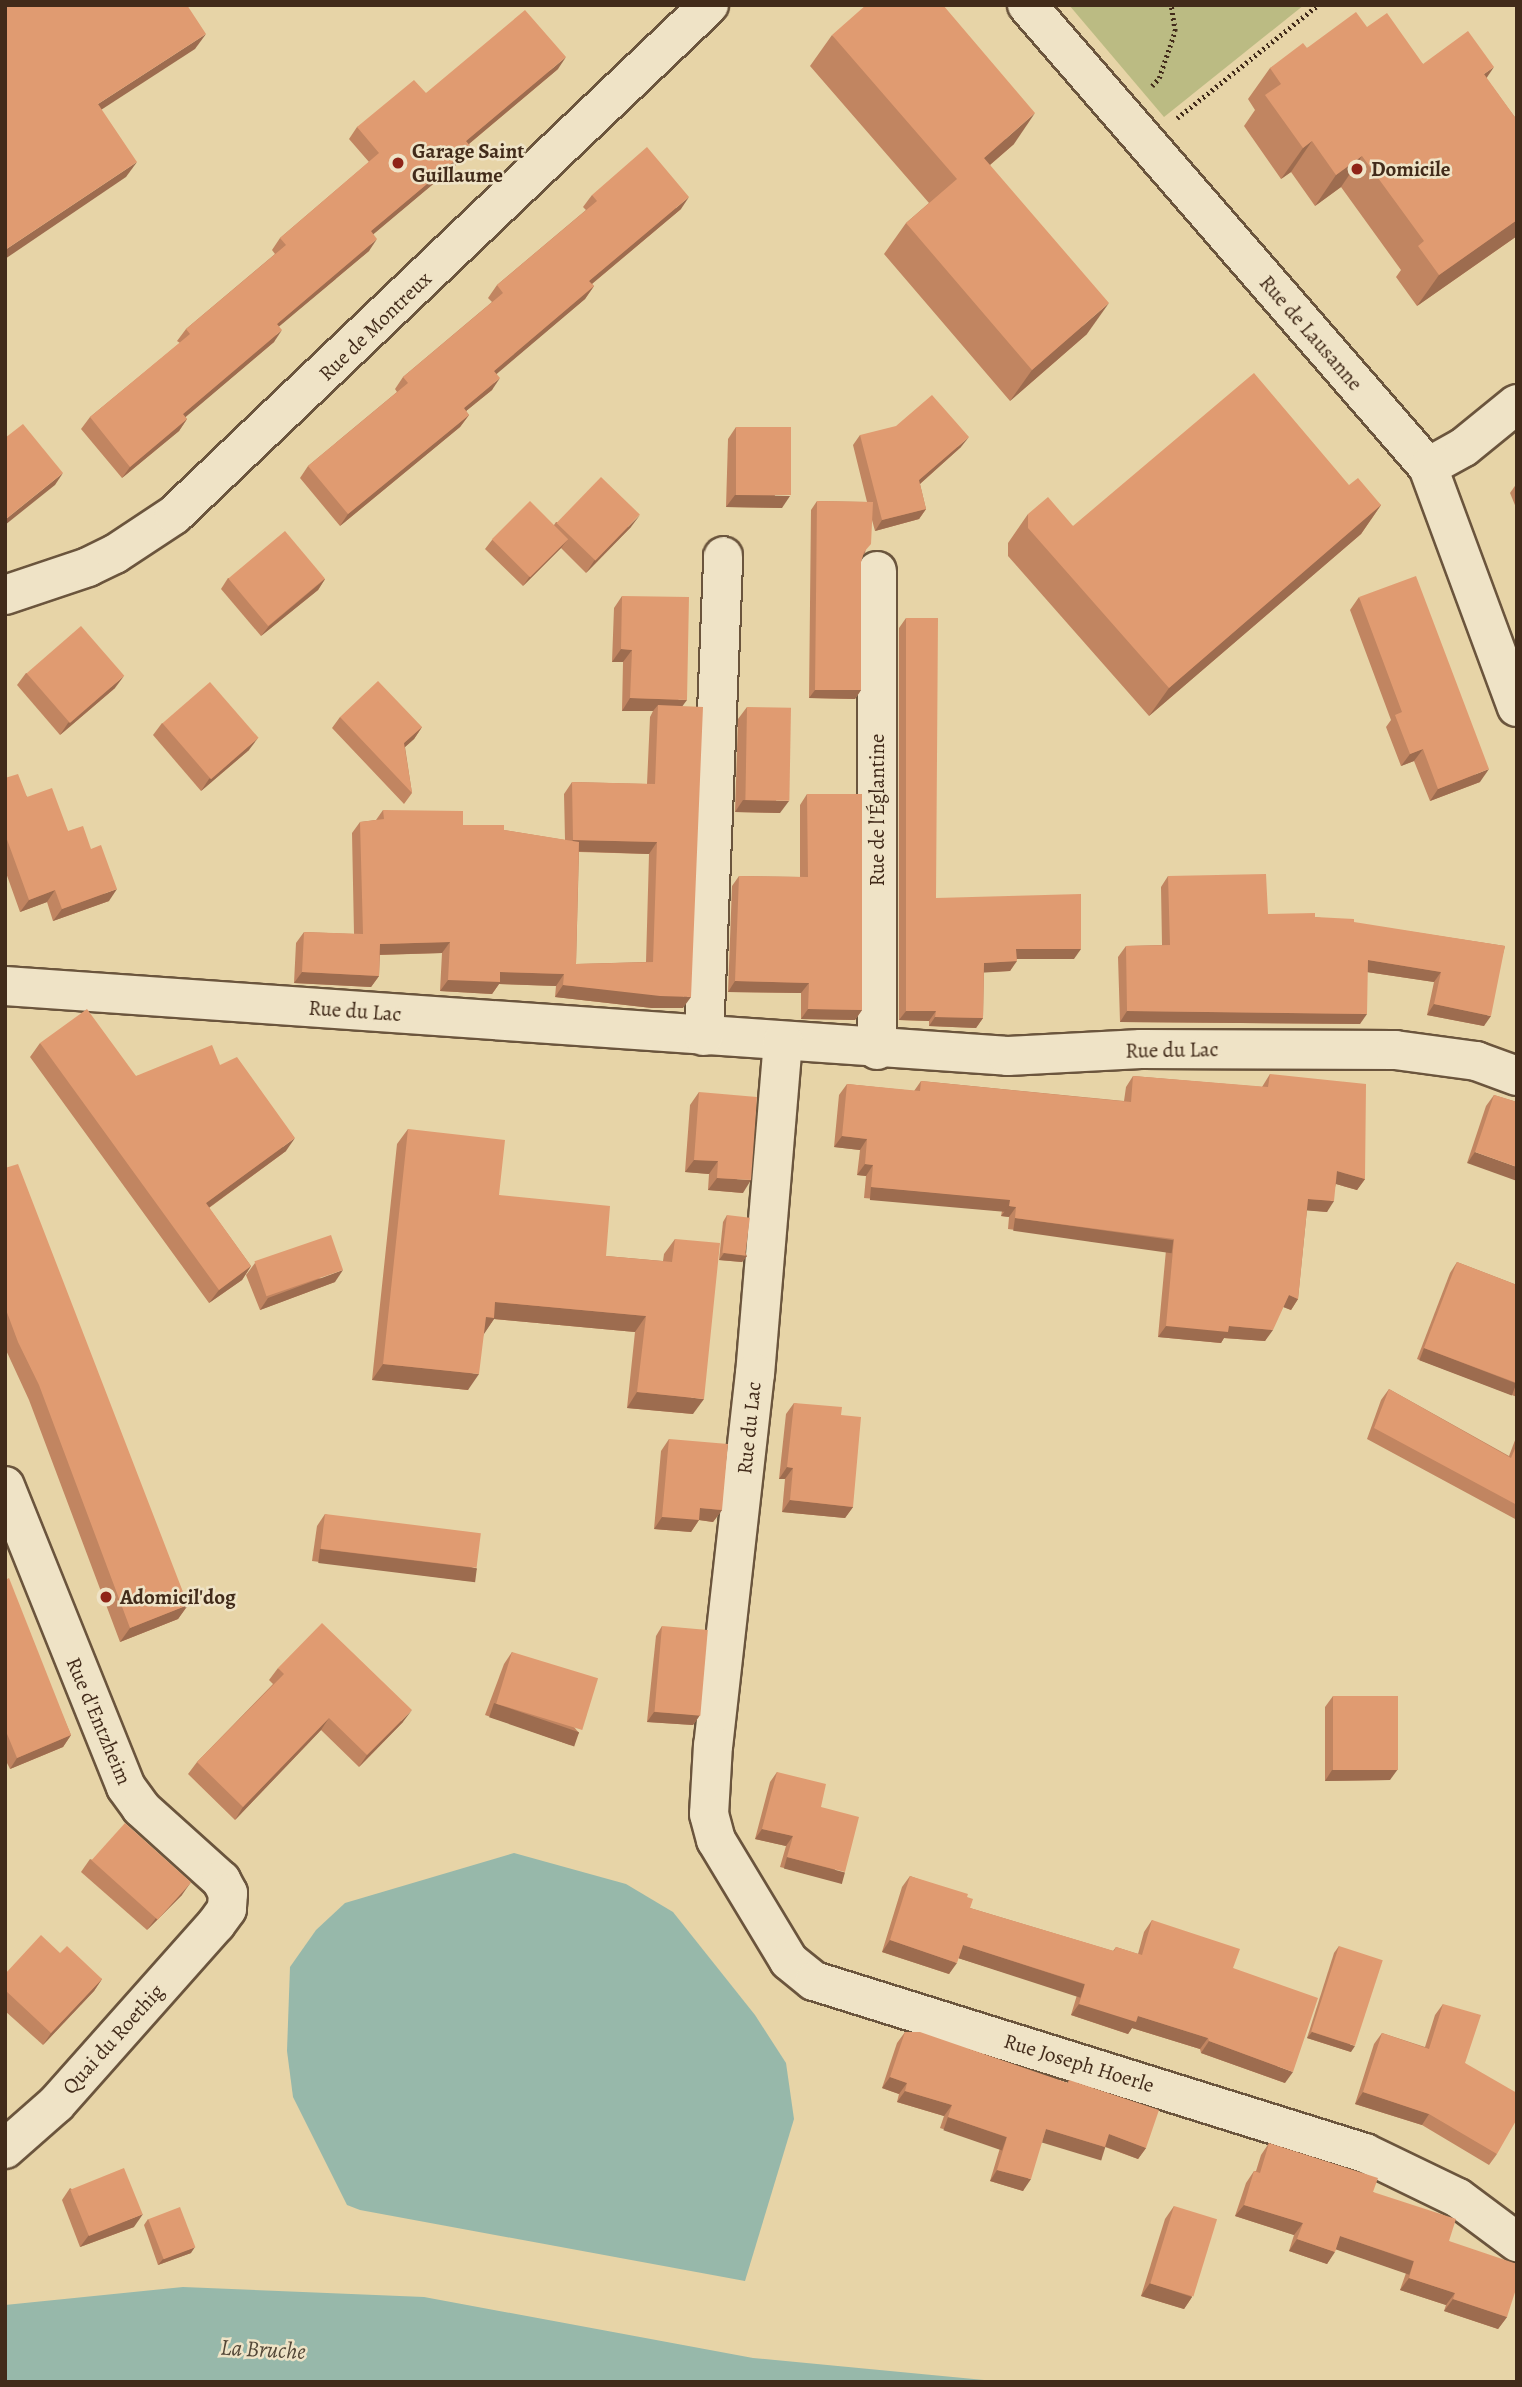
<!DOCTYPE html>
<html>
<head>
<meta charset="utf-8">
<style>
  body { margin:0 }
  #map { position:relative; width:1522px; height:2387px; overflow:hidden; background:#e7d4a7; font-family:Alegreya,serif }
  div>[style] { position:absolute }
  .green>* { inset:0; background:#bbbb83 }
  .water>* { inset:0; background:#97b8aa }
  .path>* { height:4.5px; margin-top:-2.25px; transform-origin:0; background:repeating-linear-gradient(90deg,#422b1a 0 2px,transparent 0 5.5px) }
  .roads { filter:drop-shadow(2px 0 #6b553d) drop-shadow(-2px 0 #6b553d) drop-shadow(0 2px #6b553d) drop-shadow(0 -2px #6b553d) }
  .minor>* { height:38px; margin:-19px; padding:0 19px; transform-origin:19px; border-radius:19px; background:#efe3c6 }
  .wall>* { inset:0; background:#c18561 }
  .shaded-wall>* { inset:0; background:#9d6c4f; transform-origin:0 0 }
  .building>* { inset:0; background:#e09b71; transform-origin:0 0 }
  .dots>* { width:19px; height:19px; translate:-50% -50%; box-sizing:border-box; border:4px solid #efe3c6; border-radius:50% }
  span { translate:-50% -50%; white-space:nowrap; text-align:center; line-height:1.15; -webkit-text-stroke:5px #efe3c6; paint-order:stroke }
  .poi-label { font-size:21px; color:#422b1a; font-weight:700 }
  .left { translate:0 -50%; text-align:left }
  .street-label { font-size:21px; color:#422b1a }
  .water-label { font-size:23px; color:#534737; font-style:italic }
  .frame { position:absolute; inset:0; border:7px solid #422b1a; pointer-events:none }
</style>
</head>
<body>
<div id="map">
  <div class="green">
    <i style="clip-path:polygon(1069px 5px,1304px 5px,1164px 117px)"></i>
  </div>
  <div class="water">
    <i style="clip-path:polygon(514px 1853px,626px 1884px,673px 1912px,755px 2015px,786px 2063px,794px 2119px,745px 2281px,360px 2210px,347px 2205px,293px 2097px,287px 2051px,290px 1967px,316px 1930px,345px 1903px)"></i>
    <i style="clip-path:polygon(183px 2287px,424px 2297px,753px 2358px,1005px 2382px,5px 2382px,5px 2305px)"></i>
  </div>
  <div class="path">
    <i style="left:1152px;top:86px;width:11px;rotate:-49deg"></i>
    <i style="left:1159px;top:78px;width:50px;rotate:-71.2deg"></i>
    <i style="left:1175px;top:31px;width:26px;rotate:-99deg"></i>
    <i style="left:1177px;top:118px;width:181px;rotate:-38.7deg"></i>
  </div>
  <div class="roads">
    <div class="minor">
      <i style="left:1027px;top:5px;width:612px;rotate:49.04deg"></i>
      <i style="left:1428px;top:467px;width:256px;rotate:69.7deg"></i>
      <i style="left:1428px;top:467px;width:41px;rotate:-29.1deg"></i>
      <i style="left:1464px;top:447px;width:68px;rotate:-39.1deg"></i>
      <i style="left:5px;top:595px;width:88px;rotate:-18.6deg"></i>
      <i style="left:88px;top:567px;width:30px;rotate:-26deg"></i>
      <i style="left:115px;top:554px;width:71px;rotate:-33.5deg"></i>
      <i style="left:174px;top:515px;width:739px;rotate:-43.63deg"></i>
      <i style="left:5px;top:986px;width:1005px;rotate:3.99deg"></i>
      <i style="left:1008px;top:1056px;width:133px;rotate:-3deg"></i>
      <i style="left:1141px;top:1049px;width:254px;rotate:0.2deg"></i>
      <i style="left:1395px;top:1050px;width:82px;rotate:7.7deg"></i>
      <i style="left:1476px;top:1061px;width:44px;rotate:20.1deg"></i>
      <i style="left:704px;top:1036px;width:480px;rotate:-87.7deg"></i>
      <i style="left:783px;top:1041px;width:333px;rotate:94.8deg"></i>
      <i style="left:755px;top:1373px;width:374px;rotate:96.4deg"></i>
      <i style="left:713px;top:1745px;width:69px;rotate:93.3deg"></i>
      <i style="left:709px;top:1814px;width:27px;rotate:75deg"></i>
      <i style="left:716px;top:1840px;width:141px;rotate:58.9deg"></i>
      <i style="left:789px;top:1961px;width:32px;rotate:39deg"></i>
      <i style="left:814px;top:1981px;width:577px;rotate:17.34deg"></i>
      <i style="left:1365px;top:2153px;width:103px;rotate:25.8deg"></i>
      <i style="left:1458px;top:2198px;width:74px;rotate:36.7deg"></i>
      <i style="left:877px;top:1050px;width:479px;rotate:-90deg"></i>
      <i style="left:5px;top:1486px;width:324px;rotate:68.1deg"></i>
      <i style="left:126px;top:1787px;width:26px;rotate:54deg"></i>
      <i style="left:141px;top:1808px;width:108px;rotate:42deg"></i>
      <i style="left:221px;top:1880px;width:15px;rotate:62deg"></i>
      <i style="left:228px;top:1893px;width:16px;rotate:94deg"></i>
      <i style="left:227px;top:1909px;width:19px;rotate:126deg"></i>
      <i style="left:216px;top:1924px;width:241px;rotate:131.6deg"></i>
      <i style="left:56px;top:2104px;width:68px;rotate:138.6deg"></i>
    </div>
  </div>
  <div class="wall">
    <i style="clip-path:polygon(1367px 27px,1423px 64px,1486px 78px,1517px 120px,1517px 236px,1417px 306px,1396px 277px,1401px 270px,1341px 187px,1315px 206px,1291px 172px,1281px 179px,1244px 126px,1255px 110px,1248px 99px,1270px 68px,1307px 48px)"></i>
    <i style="clip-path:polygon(832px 35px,1014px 144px,990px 165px,1087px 334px,1010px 401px,884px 254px,906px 223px,929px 203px,810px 66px)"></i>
    <i style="clip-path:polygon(558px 69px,469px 144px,471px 147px,463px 159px,373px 234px,369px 251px,279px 326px,274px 342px,185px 417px,187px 419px,179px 431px,122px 478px,81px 429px,90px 417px,180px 343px,177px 341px,186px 329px,275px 254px,272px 250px,280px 238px,369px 162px,349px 139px,357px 127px,426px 93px)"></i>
    <i style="clip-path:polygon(592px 195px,681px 209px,592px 284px,594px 286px,585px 299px,497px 373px,492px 390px,466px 411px,469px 415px,460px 427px,340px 526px,300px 478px,308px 466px,397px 392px,395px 389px,403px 377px,492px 302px,488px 298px,497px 285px,586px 210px,583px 207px)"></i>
    <i style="clip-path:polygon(736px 427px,782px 508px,726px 507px,728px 439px)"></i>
    <i style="clip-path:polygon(860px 435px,961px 447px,920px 484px,926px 509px,919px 519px,875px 531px,872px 520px,865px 553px,863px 555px,861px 562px,861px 690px,855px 699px,809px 698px,811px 510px,817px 501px,867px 502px,853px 445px)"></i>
    <i style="clip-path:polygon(1517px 483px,1517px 510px,1510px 493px)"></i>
    <i style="clip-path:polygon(1349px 485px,1381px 505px,1361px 534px,1149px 716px,1008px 556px,1008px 543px,1028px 514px,1073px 526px)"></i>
    <i style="clip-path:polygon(556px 522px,631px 527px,586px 573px,561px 548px,523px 586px,485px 549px,492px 540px,554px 525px)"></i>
    <i style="clip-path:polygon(228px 578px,325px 579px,318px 590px,261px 636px,221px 589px)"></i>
    <i style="clip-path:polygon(evenodd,622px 596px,682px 706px,683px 1008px,652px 1008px,555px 997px,556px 986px,499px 984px,492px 994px,440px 991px,442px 953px,380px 955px,379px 976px,371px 987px,294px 983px,296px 943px,304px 932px,354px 934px,352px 833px,360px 822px,376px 820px,383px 810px,463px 825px,504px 830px,565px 840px,564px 794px,572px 782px,647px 784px,650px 717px,653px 711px,622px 711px,623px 662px,612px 662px,614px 608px,622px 596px,579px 852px,649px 854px,646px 962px,576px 964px,579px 852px)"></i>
    <i style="clip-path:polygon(1359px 597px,1480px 782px,1430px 801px,1414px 761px,1401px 766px,1386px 727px,1391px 720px,1350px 610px)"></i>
    <i style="clip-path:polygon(906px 618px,936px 898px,1074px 959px,1017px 959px,1010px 971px,984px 972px,983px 1018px,976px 1028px,929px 1026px,929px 1021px,899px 1020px,899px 628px)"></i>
    <i style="clip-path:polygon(26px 673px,115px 688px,60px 735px,17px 685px)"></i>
    <i style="clip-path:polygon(747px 707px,780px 813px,735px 812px,738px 719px)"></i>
    <i style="clip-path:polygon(340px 717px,422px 727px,414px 739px,405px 747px,412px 793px,404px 804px,332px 728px)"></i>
    <i style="clip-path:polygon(162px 723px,249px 750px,201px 791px,153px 735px)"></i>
    <i style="clip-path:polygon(5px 778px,68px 831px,109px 901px,53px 921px,47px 902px,20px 912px,5px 870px)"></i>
    <i style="clip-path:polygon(807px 794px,862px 1010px,855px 1020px,801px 1019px,801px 993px,728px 992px,732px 886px,739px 876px,800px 877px,800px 805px)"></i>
    <i style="clip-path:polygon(1168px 876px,1268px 914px,1315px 917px,1505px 946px,1484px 1026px,1427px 1015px,1434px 982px,1367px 972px,1360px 1024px,1120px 1022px,1118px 957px,1126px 946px,1162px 945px,1161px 887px)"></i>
    <i style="clip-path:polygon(40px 1043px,136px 1076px,220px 1065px,286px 1151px,209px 1208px,251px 1266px,242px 1280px,209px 1303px,30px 1057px)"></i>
    <i style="clip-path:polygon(1270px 1074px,1365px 1179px,1357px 1190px,1336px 1184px,1327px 1212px,1307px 1210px,1298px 1299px,1291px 1310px,1283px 1307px,1265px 1341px,1224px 1338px,1221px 1343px,1158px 1337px,1166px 1250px,1008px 1229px,1009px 1217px,1001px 1216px,1002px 1211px,864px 1198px,866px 1176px,857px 1175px,860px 1150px,834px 1147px,839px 1095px,847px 1084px,914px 1091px,921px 1081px,1124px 1101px,1126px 1087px,1133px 1076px,1262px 1087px)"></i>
    <i style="clip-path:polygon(699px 1092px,743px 1193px,708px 1190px,709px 1174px,685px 1172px,690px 1105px)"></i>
    <i style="clip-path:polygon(1494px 1095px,1517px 1102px,1467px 1163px,1486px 1106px)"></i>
    <i style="clip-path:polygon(408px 1129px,499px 1195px,606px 1256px,663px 1261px,664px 1254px,675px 1239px,693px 1414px,627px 1408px,635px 1332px,494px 1319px,484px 1333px,468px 1390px,372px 1380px,397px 1144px)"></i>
    <i style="clip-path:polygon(5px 1168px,188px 1605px,178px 1619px,120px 1642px,29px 1400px,5px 1348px)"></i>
    <i style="clip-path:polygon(727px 1215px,747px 1256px,742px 1262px,719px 1260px,723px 1222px)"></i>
    <i style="clip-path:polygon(1457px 1262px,1517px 1285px,1517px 1397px,1417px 1359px,1450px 1273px)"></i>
    <i style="clip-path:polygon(255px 1263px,335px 1282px,260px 1310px,246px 1275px)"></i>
    <i style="clip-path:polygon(1389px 1389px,1509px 1456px,1517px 1435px,1517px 1520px,1367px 1439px,1381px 1400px)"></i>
    <i style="clip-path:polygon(794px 1403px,841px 1415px,853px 1507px,845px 1518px,782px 1512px,785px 1479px,779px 1479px,786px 1414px)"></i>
    <i style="clip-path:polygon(669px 1439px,722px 1510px,713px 1522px,699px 1520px,691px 1532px,654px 1529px,661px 1451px)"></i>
    <i style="clip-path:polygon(325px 1514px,477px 1569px,468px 1581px,312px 1561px,317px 1526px)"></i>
    <i style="clip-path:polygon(5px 1580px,71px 1735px,63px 1747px,10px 1769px,5px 1759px)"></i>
    <i style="clip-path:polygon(662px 1626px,700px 1715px,693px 1725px,647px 1722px,656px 1636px)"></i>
    <i style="clip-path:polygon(512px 1652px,579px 1733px,570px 1745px,485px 1715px,504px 1664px)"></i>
    <i style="clip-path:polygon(278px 1668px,403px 1722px,359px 1767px,321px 1730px,235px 1820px,188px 1774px,197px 1762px,273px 1684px,269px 1680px)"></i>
    <i style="clip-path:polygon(1333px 1696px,1390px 1780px,1325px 1781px,1325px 1707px)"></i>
    <i style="clip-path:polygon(777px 1772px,821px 1807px,838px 1882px,780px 1867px,786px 1846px,755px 1839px,770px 1782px)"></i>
    <i style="clip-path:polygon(90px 1859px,182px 1895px,147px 1930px,81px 1872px)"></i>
    <i style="clip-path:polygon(910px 1876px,967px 1897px,970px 1908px,1113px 1951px,1116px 1947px,1138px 1954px,1144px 1932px,1152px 1920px,1233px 1968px,1285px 2083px,1201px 2053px,1200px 2049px,1132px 2028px,1128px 2034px,1071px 2015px,1077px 1995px,958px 1958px,949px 1974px,882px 1952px,902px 1887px)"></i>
    <i style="clip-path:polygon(1339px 1946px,1351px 2052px,1307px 2038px,1334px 1953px)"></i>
    <i style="clip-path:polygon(60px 1953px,102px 1979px,94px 1991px,43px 2045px,5px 2011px,5px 1974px)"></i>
    <i style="clip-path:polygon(1443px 2004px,1465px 2063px,1497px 2154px,1489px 2165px,1422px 2125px,1355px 2104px,1374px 2044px,1382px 2033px,1425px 2047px,1435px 2015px)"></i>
    <i style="clip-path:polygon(905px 2032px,1067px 2083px,1069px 2080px,1146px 2148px,1138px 2159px,1105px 2147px,1097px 2158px,1042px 2141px,1023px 2191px,990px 2181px,1000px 2148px,940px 2128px,944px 2116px,897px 2102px,899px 2094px,882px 2088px,897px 2043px)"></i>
    <i style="clip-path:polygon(1269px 2143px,1373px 2192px,1449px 2241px,1507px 2317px,1498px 2329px,1444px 2311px,1446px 2305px,1400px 2290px,1406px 2273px,1336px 2249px,1327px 2264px,1289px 2251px,1294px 2235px,1235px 2216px,1246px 2183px,1254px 2171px,1256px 2171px,1261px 2155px)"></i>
    <i style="clip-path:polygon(70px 2188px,134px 2227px,80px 2247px,62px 2200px)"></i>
    <i style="clip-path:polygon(1174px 2206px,1192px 2297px,1184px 2309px,1141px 2296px,1165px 2219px)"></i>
    <i style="clip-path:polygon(148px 2219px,191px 2253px,158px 2265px,144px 2225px)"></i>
  </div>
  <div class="shaded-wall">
    <i style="clip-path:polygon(206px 34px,195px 49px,87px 119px,98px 104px)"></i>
    <i style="clip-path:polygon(566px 57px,558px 69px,458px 153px,466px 141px)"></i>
    <i style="clip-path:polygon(1494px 67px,1473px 98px,1484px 74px)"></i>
    <i style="clip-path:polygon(1035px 113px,1014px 144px,962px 189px,984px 158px)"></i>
    <i style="clip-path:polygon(1312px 141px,1291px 172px,1281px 179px,1303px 148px)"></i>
    <i style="clip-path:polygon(471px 147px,463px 159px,363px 243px,371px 231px)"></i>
    <i style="clip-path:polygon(1362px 156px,1341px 187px,1315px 206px,1336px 175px)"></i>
    <i style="clip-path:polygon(137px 162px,126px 177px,5px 259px,5px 250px)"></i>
    <i style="clip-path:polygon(689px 197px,681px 209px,581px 293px,589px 281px)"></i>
    <i style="clip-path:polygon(1517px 220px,1517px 236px,1417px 306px,1439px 275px)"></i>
    <i style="clip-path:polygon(377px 239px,369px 251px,269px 335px,277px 324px)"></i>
    <i style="clip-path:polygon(594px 286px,585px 299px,486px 383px,494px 371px)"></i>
    <i style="clip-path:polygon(1109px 303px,1087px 334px,1010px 401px,1032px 370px)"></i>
    <i style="clip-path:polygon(282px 330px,274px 342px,175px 426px,183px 414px)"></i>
    <i style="clip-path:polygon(500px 378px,492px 390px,455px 420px,464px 408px)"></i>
    <i style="clip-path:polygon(469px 415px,460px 427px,340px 526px,348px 514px)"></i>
    <i style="clip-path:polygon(187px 419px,179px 431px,122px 478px,130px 467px)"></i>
    <i style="clip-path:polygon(969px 437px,961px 447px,912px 491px,919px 480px)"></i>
    <i style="clip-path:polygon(63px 473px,55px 485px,5px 525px,6px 519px)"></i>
    <i style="clip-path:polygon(735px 495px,790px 496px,782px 508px,726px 507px)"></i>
    <i style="clip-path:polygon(1381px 505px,1361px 534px,1149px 716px,1169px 688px)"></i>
    <i style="clip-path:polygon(926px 509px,919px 519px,875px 531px,882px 520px)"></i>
    <i style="clip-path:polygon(640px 515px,631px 527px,586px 573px,594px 561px)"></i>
    <i style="clip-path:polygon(568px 539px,561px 548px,523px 586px,530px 576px)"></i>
    <i style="clip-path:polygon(325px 579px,318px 590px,261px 636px,269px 626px)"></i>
    <i style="clip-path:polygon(621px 649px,632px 650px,623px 662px,612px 662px)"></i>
    <i style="clip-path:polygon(124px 676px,115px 688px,60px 735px,68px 723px)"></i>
    <i style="clip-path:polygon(815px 690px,861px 690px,855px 699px,809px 698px)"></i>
    <i style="clip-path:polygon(630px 698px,687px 700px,678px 712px,658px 705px,653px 711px,622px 711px)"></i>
    <i style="clip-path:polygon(422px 727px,414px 739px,396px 755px,404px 743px)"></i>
    <i style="clip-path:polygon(258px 738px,249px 750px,201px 791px,209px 779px)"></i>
    <i style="clip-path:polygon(1423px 749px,1414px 761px,1401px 766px,1410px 754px)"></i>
    <i style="clip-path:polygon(1489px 769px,1480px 782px,1430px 801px,1438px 789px)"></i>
    <i style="clip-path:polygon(743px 800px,789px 801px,780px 813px,735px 812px)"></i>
    <i style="clip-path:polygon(573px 840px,657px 842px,649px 854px,565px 851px)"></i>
    <i style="clip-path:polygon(117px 889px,109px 901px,53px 921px,62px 909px)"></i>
    <i style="clip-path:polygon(55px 890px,47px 902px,20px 912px,29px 900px)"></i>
    <i style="clip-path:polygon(450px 942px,442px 953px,372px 955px,380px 944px)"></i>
    <i style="clip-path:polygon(1016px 949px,1081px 949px,1074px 959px,1010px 959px)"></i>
    <i style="clip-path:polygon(1368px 960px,1441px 972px,1434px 982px,1360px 971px)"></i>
    <i style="clip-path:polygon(1017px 961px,1010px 971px,977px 973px,984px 963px)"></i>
    <i style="clip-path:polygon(302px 972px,379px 976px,371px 987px,294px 983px)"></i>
    <i style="clip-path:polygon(500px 972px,564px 974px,556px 986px,499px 984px,492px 994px,440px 991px,448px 980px)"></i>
    <i style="clip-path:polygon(735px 981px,809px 983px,801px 993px,728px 992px)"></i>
    <i style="clip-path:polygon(563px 985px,691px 997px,683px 1008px,652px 1008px,555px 997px)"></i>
    <i style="clip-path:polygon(1434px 1004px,1491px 1016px,1484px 1026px,1427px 1015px)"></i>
    <i style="clip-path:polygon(808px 1009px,862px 1010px,855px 1020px,801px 1019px)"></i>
    <i style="clip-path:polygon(906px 1011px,936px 1011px,929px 1021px,899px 1020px)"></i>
    <i style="clip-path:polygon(1127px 1011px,1367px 1014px,1360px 1024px,1120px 1022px)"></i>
    <i style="clip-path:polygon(935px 1017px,983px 1018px,976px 1028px,929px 1026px)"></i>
    <i style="clip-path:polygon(842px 1136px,867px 1139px,860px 1150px,834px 1147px)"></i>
    <i style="clip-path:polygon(295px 1138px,286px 1151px,196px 1217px,206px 1203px)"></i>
    <i style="clip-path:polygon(1475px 1152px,1517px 1167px,1517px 1181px,1467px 1163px)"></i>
    <i style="clip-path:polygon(694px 1160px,718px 1161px,709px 1174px,685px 1172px)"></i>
    <i style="clip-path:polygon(865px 1164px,873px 1165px,866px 1176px,857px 1175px)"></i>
    <i style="clip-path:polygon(1337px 1171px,1365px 1179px,1357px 1190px,1329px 1182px)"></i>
    <i style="clip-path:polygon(717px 1178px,751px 1180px,743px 1193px,708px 1190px)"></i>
    <i style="left:871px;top:1187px;width:140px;height:13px;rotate:5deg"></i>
    <i style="clip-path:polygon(1308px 1199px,1334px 1201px,1327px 1212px,1301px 1210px)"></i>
    <i style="clip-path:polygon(1009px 1206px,1016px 1207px,1009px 1217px,1001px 1216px)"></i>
    <i style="left:1015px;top:1218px;width:160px;height:13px;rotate:8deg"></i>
    <i style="clip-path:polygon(724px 1253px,747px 1256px,742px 1262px,719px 1260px)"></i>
    <i style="clip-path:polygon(251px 1266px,242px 1280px,209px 1303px,219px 1290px)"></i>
    <i style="clip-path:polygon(343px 1270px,335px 1282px,260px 1310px,268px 1298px)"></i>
    <i style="clip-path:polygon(1289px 1295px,1298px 1299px,1291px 1310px,1281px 1306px)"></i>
    <i style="clip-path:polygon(495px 1302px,646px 1316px,635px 1332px,494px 1319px,484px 1334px,475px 1333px)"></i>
    <i style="clip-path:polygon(1166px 1326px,1229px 1326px,1273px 1330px,1265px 1341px,1224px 1338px,1221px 1343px,1158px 1337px)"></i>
    <i style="left:1424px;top:1348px;width:99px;height:13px;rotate:21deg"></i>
    <i style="clip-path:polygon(383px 1364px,479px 1374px,468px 1390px,372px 1380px)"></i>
    <i style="clip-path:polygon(637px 1392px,704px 1399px,693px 1414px,627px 1408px)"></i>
    <i style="clip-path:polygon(787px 1467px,793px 1468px,785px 1479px,779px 1479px)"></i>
    <i style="clip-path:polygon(790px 1500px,853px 1507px,845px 1518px,782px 1512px)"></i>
    <i style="clip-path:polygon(700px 1508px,722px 1510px,713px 1522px,699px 1520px,691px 1532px,654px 1529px,662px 1517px)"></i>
    <i style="left:320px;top:1549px;width:158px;height:14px;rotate:7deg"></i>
    <i style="clip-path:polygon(188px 1605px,178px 1619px,120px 1642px,130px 1628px)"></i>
    <i style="left:494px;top:1703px;width:90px;height:15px;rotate:19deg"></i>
    <i style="clip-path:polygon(412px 1710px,403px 1722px,359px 1767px,367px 1755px)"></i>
    <i style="clip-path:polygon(654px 1712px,700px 1715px,693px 1725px,647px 1722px)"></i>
    <i style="clip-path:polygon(329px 1718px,321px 1730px,235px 1820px,243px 1807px)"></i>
    <i style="clip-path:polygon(71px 1735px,63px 1747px,10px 1769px,17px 1758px)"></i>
    <i style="clip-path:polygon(1398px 1769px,1390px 1780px,1325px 1781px,1332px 1770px)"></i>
    <i style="clip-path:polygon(762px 1829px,793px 1836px,786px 1846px,755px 1839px)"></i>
    <i style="left:787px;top:1857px;width:60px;height:12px;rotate:15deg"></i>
    <i style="clip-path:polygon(191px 1882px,182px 1895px,147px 1930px,156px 1918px)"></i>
    <i style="clip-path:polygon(890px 1940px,957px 1963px,949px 1974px,882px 1952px)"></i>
    <i style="left:963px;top:1945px;width:128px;height:14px;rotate:18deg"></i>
    <i style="clip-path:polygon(102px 1979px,94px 1991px,43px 2045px,51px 2033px)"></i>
    <i style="clip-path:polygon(1079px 2004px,1138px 2016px,1208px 2038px,1200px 2049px,1132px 2028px,1128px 2034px,1071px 2015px)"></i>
    <i style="clip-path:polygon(1312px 2032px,1355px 2046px,1351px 2052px,1307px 2038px)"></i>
    <i style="clip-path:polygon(1209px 2041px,1293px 2072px,1285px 2083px,1201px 2053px)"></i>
    <i style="clip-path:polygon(890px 2077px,907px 2083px,899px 2094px,882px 2088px)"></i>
    <i style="clip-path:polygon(905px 2091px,952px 2105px,944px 2116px,897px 2102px)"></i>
    <i style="clip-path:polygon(1363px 2092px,1429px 2114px,1422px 2125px,1355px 2104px)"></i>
    <i style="left:948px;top:2117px;width:62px;height:14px;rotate:19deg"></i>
    <i style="left:1046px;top:2129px;width:62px;height:14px;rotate:17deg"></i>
    <i style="clip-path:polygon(1109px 2134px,1146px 2148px,1138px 2159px,1101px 2145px)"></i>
    <i style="clip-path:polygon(997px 2170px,1031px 2179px,1023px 2191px,990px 2181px)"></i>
    <i style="clip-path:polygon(1244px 2205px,1303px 2223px,1294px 2235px,1235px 2216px)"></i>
    <i style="clip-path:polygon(143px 2214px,134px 2227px,80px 2247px,89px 2235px)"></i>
    <i style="left:1340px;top:2236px;width:78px;height:14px;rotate:19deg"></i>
    <i style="clip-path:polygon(1297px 2239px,1335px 2252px,1327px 2264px,1289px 2251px)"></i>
    <i style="clip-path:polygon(195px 2247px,191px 2253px,158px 2265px,163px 2259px)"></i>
    <i style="clip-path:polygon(1409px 2278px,1455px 2293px,1446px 2305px,1400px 2290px)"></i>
    <i style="clip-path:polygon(1150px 2283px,1192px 2297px,1184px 2309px,1141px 2296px)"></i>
    <i style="clip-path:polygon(1453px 2299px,1507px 2317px,1498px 2329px,1444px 2311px)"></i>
  </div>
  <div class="building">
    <i style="clip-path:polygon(5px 5px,153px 5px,155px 7px,158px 5px,187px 5px,206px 34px,98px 104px,137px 162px,5px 250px)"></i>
    <i style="clip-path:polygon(866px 5px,943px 5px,1035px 113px,984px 158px,1109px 303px,1032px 370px,906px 223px,957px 179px,832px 35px)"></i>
    <i style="clip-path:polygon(525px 10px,566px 57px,466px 141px,471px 147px,371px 231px,377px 239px,277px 324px,282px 330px,183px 414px,187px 419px,130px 467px,90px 417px,190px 334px,186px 329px,286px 245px,280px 238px,379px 153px,357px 127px,414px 80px,426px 93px)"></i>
    <i style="clip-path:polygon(1356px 12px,1367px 27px,1387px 13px,1423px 64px,1468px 31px,1494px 67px,1484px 74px,1517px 120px,1517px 220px,1439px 275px,1418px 246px,1424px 241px,1362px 156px,1336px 175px,1312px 141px,1303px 148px,1265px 95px,1281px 84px,1270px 68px,1303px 43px,1307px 48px)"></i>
    <i style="clip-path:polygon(647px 147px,689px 197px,589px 281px,594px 286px,494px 371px,500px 378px,464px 408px,469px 415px,348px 514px,308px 466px,408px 383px,403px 377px,503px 293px,497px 285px,597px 201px,592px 195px)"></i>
    <i style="clip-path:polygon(1254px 373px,1349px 485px,1358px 478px,1381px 505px,1169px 688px,1028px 528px,1028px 514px,1048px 497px,1073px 526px)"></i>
    <i style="clip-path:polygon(932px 395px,969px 437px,919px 480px,926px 509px,882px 520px,860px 435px,896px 426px)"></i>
    <i style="clip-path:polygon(23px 424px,63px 473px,6px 519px,5px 438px)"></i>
    <i style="left:736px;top:427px;width:55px;height:68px"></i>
    <i style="left:601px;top:477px;width:54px;height:64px;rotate:44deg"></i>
    <i style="left:530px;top:501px;width:54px;height:54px;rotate:45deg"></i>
    <i style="clip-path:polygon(817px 501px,873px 502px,871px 544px,864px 552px,861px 562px,861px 690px,815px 690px)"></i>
    <i style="left:285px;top:531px;width:62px;height:74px;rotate:50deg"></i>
    <i style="clip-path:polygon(1416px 576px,1489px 769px,1438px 789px,1423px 749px,1410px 754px,1395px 715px,1402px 712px,1359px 597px)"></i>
    <i style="clip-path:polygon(622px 596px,689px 597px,687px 700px,630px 698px,632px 650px,621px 649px)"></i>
    <i style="clip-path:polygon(906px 618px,938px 618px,936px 898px,1081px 894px,1081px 949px,1016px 949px,1017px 961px,984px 963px,983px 1018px,935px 1017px,936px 1011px,906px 1011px)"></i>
    <i style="left:81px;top:626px;width:66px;height:72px;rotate:49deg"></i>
    <i style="clip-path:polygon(378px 681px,422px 727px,404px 743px,412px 793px,340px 717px)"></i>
    <i style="left:210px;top:682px;width:74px;height:63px;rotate:49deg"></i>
    <i style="clip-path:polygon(658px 705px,703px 707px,691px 997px,660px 996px,563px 985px,564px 974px,500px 972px,500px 982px,448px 980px,450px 942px,380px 944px,379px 976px,302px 972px,304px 932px,363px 934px,360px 822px,384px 819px,383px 810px,463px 811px,463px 825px,504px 825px,504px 830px,579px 842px,576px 964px,653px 962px,657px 842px,573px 840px,572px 782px,655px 784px)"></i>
    <i style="left:747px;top:707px;width:44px;height:93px;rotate:1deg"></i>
    <i style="clip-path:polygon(18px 774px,27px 797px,52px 788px,68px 831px,83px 826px,91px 849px,101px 845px,117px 889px,62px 909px,55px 890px,29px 900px,5px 834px,5px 778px)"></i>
    <i style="clip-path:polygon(807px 794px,862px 794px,862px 1010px,808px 1009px,809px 983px,735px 981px,739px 876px,808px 877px)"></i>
    <i style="clip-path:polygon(1266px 874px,1268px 914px,1315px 913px,1315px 917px,1354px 919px,1354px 922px,1505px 946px,1491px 1016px,1434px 1004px,1441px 972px,1368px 960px,1367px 1014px,1127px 1011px,1126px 946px,1170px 945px,1168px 876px)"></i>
    <i style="clip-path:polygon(87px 1009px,136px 1076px,212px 1045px,220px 1065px,237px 1057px,295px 1138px,206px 1203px,251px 1266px,219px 1290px,40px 1043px)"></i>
    <i style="clip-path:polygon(1270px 1074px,1366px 1084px,1365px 1179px,1337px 1171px,1334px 1201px,1308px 1199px,1298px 1299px,1289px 1295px,1273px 1330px,1229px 1326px,1228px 1332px,1166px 1326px,1174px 1239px,1015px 1218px,1016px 1207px,1009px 1206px,1010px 1200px,871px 1187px,873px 1165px,865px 1164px,867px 1139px,842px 1136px,847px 1084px,920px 1091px,921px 1081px,1131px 1102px,1133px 1076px,1268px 1087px)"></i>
    <i style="clip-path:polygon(699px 1092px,757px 1097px,751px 1180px,717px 1178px,718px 1161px,694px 1160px)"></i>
    <i style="clip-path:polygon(1494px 1095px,1517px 1102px,1517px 1167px,1475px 1152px)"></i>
    <i style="clip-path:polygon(408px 1129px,505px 1140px,499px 1195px,610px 1206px,606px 1256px,672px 1262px,675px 1239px,720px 1243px,704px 1399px,637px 1392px,646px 1316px,495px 1302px,494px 1318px,486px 1317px,479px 1374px,383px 1364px)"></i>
    <i style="clip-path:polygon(18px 1164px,188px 1605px,130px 1628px,39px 1385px,18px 1342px,5px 1307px,5px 1168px)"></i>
    <i style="left:727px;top:1215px;width:23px;height:38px;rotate:7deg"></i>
    <i style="left:331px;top:1235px;width:37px;height:81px;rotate:71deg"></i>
    <i style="clip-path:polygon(1457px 1262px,1517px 1285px,1517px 1383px,1424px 1348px)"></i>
    <i style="clip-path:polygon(1389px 1389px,1511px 1458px,1517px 1444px,1517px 1505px,1374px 1428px)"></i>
    <i style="clip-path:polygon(794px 1403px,842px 1407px,841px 1415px,861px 1417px,853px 1507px,790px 1500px,793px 1468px,787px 1467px)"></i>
    <i style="clip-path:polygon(669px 1439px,728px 1444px,722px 1510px,700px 1508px,699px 1520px,662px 1517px)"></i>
    <i style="left:325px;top:1514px;width:157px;height:35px;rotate:7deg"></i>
    <i style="clip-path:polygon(9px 1578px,71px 1735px,17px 1758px,5px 1729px,5px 1580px)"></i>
    <i style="clip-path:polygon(322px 1623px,412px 1710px,367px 1755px,329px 1718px,243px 1807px,197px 1762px,284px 1674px,278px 1668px)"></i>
    <i style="left:662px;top:1626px;width:46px;height:86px;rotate:5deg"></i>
    <i style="left:512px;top:1652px;width:90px;height:54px;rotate:17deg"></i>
    <i style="left:1333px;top:1696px;width:65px;height:74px"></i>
    <i style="clip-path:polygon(777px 1772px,826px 1784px,821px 1807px,859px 1817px,845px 1872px,787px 1857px,793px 1836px,762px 1829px)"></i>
    <i style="left:125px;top:1823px;width:89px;height:50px;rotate:42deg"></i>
    <i style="clip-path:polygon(910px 1876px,968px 1894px,967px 1897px,973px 1899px,970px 1908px,1114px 1951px,1116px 1947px,1142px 1955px,1152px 1920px,1240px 1949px,1233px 1968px,1318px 1998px,1293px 2072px,1209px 2041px,1208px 2038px,1138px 2016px,1136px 2022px,1079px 2004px,1085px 1984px,963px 1945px,957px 1963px,890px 1940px)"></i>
    <i style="clip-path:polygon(41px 1935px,60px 1953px,67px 1946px,102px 1979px,51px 2033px,5px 1990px,5px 1974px)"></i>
    <i style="left:1339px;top:1946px;width:46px;height:90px;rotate:18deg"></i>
    <i style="clip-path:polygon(1443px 2004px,1481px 2015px,1465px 2063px,1517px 2093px,1517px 2119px,1497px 2154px,1429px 2114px,1363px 2092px,1382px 2033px,1429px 2049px)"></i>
    <i style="clip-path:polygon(905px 2032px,920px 2032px,1068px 2083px,1069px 2080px,1159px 2110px,1146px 2148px,1109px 2134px,1105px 2147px,1046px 2129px,1031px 2179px,997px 2170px,1007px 2137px,948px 2117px,952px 2105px,905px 2091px,907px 2083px,890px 2077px)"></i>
    <i style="clip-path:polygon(1269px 2143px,1378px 2178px,1373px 2192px,1456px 2219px,1449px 2241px,1517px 2264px,1517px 2286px,1507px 2317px,1453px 2299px,1455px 2293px,1409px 2278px,1414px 2261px,1340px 2236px,1335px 2252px,1297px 2239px,1303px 2223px,1244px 2205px,1254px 2171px,1260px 2173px)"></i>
    <i style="left:124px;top:2168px;width:50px;height:58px;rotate:68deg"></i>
    <i style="left:1174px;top:2206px;width:45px;height:81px;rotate:17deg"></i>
    <i style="left:180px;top:2207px;width:43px;height:34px;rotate:69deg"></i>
  </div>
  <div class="dots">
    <i style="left:398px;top:163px;background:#8f2418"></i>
    <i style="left:1357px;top:169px;background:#8f2418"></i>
    <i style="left:106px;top:1597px;background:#8f2418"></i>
  </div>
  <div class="poi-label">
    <span class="left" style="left:412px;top:163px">Garage Saint<br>Guillaume</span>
    <span class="left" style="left:1371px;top:169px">Domicile</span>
    <span class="left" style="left:120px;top:1597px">Adomicil'dog</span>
  </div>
  <div class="street-label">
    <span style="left:375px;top:326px;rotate:-44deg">Rue de Montreux</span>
    <span style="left:1311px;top:333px;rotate:49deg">Rue de Lausanne</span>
    <span style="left:877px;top:810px;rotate:-90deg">Rue de l'Églantine</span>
    <span style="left:355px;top:1011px;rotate:4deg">Rue du Lac</span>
    <span style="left:1172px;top:1050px;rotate:-1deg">Rue du Lac</span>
    <span style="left:749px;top:1428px;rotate:-84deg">Rue du Lac</span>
    <span style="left:99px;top:1721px;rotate:67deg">Rue d'Entzheim</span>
    <span style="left:113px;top:2039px;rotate:-48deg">Quai du Roethig</span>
    <span style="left:1079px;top:2063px;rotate:17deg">Rue Joseph Hoerle</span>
  </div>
  <div class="water-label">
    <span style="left:263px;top:2350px;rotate:3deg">La Bruche</span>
  </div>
  <div class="frame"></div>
</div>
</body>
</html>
